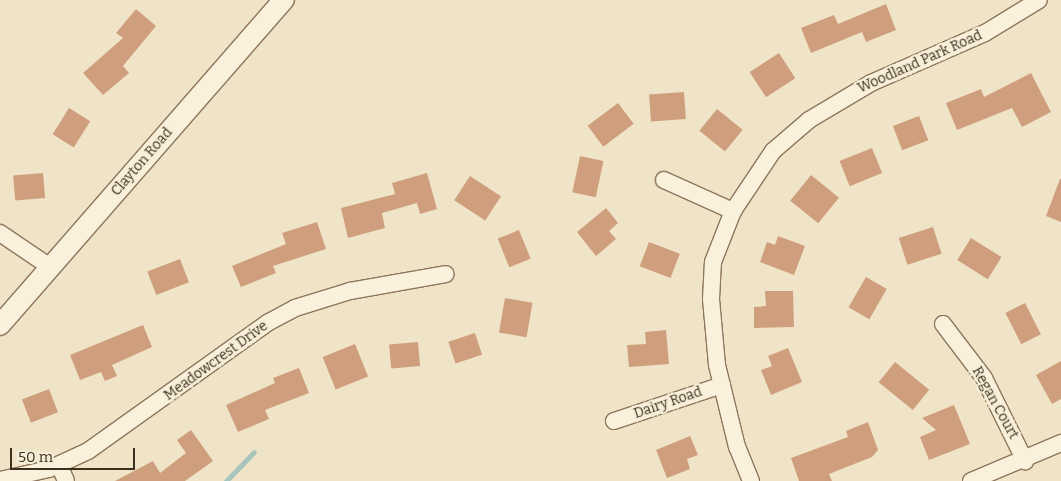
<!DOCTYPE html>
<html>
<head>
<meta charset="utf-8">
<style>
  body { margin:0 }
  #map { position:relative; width:1061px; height:481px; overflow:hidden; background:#f0e4c8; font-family:Bitter,serif }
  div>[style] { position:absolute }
  .stream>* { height:5px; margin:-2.5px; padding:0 2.5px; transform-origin:2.5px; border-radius:2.5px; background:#a9c4bc }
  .building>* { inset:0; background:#cf9f7d; transform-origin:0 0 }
  .roads { filter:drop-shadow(1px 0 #8d765c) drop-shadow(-1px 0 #8d765c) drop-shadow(0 1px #8d765c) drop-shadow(0 -1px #8d765c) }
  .minor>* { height:16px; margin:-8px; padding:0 8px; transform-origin:8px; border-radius:8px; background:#faf1dc }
  .tertiary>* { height:20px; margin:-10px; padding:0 10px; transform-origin:10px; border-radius:10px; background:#faf1dc }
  span { translate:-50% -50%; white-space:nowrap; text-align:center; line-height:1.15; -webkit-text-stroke:4px #f7eed8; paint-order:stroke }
  .street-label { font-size:14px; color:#3d2e20 }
  .scale { position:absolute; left:10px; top:448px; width:125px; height:22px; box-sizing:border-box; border:2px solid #3d2e20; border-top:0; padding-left:6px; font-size:15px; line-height:18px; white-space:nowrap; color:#3d2e20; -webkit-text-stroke:4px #f7eed8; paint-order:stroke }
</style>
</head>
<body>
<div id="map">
  <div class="stream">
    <i style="left:226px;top:481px;width:40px;rotate:-46deg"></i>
  </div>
  <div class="building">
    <i style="clip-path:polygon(886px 4px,896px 30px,866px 42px,862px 32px,811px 53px,801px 28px,834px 15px,838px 24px)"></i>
    <i style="clip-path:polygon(136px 9px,156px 26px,123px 66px,129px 73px,103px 95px,83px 73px,123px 38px,116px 33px)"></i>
    <i style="left:779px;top:53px;width:30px;height:35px;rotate:57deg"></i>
    <i style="clip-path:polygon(1031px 73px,1051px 112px,1022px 127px,1012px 108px,957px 130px,946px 103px,981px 89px,984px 97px)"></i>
    <i style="left:684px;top:92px;width:27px;height:35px;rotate:86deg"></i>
    <i style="left:618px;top:103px;width:26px;height:38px;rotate:53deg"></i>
    <i style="left:69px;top:108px;width:25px;height:31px;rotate:32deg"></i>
    <i style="left:717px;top:109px;width:33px;height:28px;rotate:39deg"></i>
    <i style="left:919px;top:116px;width:26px;height:28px;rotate:69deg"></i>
    <i style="left:872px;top:148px;width:27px;height:35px;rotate:68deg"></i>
    <i style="left:580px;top:156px;width:24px;height:37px;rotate:12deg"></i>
    <i style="left:43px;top:173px;width:25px;height:30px;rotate:85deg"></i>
    <i style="clip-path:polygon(427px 173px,437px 209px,420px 214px,417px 203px,382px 213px,385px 228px,348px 238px,341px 208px,395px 194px,392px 183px)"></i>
    <i style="left:811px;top:175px;width:36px;height:33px;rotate:39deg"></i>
    <i style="left:470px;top:176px;width:37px;height:29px;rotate:33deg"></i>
    <i style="clip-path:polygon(1060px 179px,1061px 179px,1061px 222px,1046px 216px)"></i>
    <i style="clip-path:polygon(606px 208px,618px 223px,609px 231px,616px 239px,596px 256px,577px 232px)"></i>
    <i style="clip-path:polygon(317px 222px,326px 249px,273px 266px,276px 273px,241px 287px,232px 266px,286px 244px,282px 233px)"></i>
    <i style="left:933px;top:227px;width:28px;height:36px;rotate:72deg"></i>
    <i style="left:519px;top:230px;width:31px;height:23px;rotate:68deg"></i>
    <i style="clip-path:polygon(778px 236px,805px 246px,794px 275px,760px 262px,767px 242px,775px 245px)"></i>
    <i style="left:971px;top:238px;width:36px;height:26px;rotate:32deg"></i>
    <i style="left:649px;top:242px;width:33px;height:26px;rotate:21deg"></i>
    <i style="left:180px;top:259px;width:25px;height:35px;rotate:69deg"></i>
    <i style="left:866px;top:277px;width:24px;height:35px;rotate:30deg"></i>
    <i style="clip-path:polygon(765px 291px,793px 291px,794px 327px,754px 328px,754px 307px,766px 306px)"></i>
    <i style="left:505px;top:298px;width:28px;height:35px;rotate:10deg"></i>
    <i style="left:1025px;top:303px;width:35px;height:22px;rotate:63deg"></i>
    <i style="clip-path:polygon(143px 325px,152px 347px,112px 365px,117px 376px,105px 381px,101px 372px,80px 380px,70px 355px)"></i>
    <i style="clip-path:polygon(666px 330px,669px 364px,629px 367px,627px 345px,646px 344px,645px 332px)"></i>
    <i style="left:475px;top:333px;width:23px;height:28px;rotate:72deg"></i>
    <i style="left:418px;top:342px;width:24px;height:29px;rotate:85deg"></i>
    <i style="left:355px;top:344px;width:35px;height:35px;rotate:68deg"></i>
    <i style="clip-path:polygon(788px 348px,802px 382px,771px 395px,761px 370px,772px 366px,768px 356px)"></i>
    <i style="clip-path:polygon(1061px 361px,1061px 399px,1052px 404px,1036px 375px)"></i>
    <i style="left:895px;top:362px;width:44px;height:26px;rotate:39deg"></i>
    <i style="clip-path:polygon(299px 368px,309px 393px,265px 410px,269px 419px,238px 432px,226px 405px,275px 383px,273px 378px)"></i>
    <i style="left:49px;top:389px;width:25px;height:29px;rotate:69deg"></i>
    <i style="clip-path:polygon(954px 405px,970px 444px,929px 460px,920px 437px,936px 430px,922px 418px)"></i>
    <i style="clip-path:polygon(868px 422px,878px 450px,872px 457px,829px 474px,832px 481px,799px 481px,791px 458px,848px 437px,846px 431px)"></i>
    <i style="clip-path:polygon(191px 430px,213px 461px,185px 481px,115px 481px,153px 461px,160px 473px,186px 453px,177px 440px)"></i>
    <i style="clip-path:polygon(690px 436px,698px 455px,687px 459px,690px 469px,667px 478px,656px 450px)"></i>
  </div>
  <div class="roads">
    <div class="minor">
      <i style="left:664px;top:180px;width:76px;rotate:24.2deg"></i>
      <i style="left:0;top:233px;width:60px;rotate:34.2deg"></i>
      <i style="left:943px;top:324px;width:68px;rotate:52.8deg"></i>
      <i style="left:984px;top:378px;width:93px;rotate:63.7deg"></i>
      <i style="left:614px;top:421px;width:114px;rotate:-18.4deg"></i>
      <i style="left:59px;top:465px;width:17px;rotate:66deg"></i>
      <i style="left:0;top:480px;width:50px;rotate:-12.7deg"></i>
      <i style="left:49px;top:469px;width:43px;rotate:-24.8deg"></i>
      <i style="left:88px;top:451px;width:222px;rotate:-35.5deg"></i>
      <i style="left:269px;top:322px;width:30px;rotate:-28deg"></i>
      <i style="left:295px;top:308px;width:58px;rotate:-17.2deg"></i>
      <i style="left:350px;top:291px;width:97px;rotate:-10deg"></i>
      <i style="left:751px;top:481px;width:37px;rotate:-112deg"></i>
      <i style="left:737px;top:447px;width:84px;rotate:-103.7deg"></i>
      <i style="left:717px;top:365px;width:66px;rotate:-95.2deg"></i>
      <i style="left:711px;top:299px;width:37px;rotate:-87deg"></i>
      <i style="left:713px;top:262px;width:55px;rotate:-68.6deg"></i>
      <i style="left:733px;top:211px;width:72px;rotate:-56.3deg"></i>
      <i style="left:773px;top:151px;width:48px;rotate:-40.7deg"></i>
      <i style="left:809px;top:120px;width:72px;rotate:-30.8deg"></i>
      <i style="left:871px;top:83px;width:124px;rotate:-23.7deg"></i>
      <i style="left:985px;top:33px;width:63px;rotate:-31.4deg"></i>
      <i style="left:971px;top:481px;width:98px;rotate:-22.9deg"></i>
    </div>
    <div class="tertiary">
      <i style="left:0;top:325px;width:432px;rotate:-48.9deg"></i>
    </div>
  </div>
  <div class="street-label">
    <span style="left:920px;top:62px;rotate:-24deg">Woodland Park Road</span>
    <span style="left:142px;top:162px;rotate:-49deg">Clayton Road</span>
    <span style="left:216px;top:361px;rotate:-36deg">Meadowcrest Drive</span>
    <span style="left:668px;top:403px;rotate:-19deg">Dairy Road</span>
    <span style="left:995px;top:403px;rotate:61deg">Regan Court</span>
  </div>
  <div class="scale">50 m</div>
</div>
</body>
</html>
